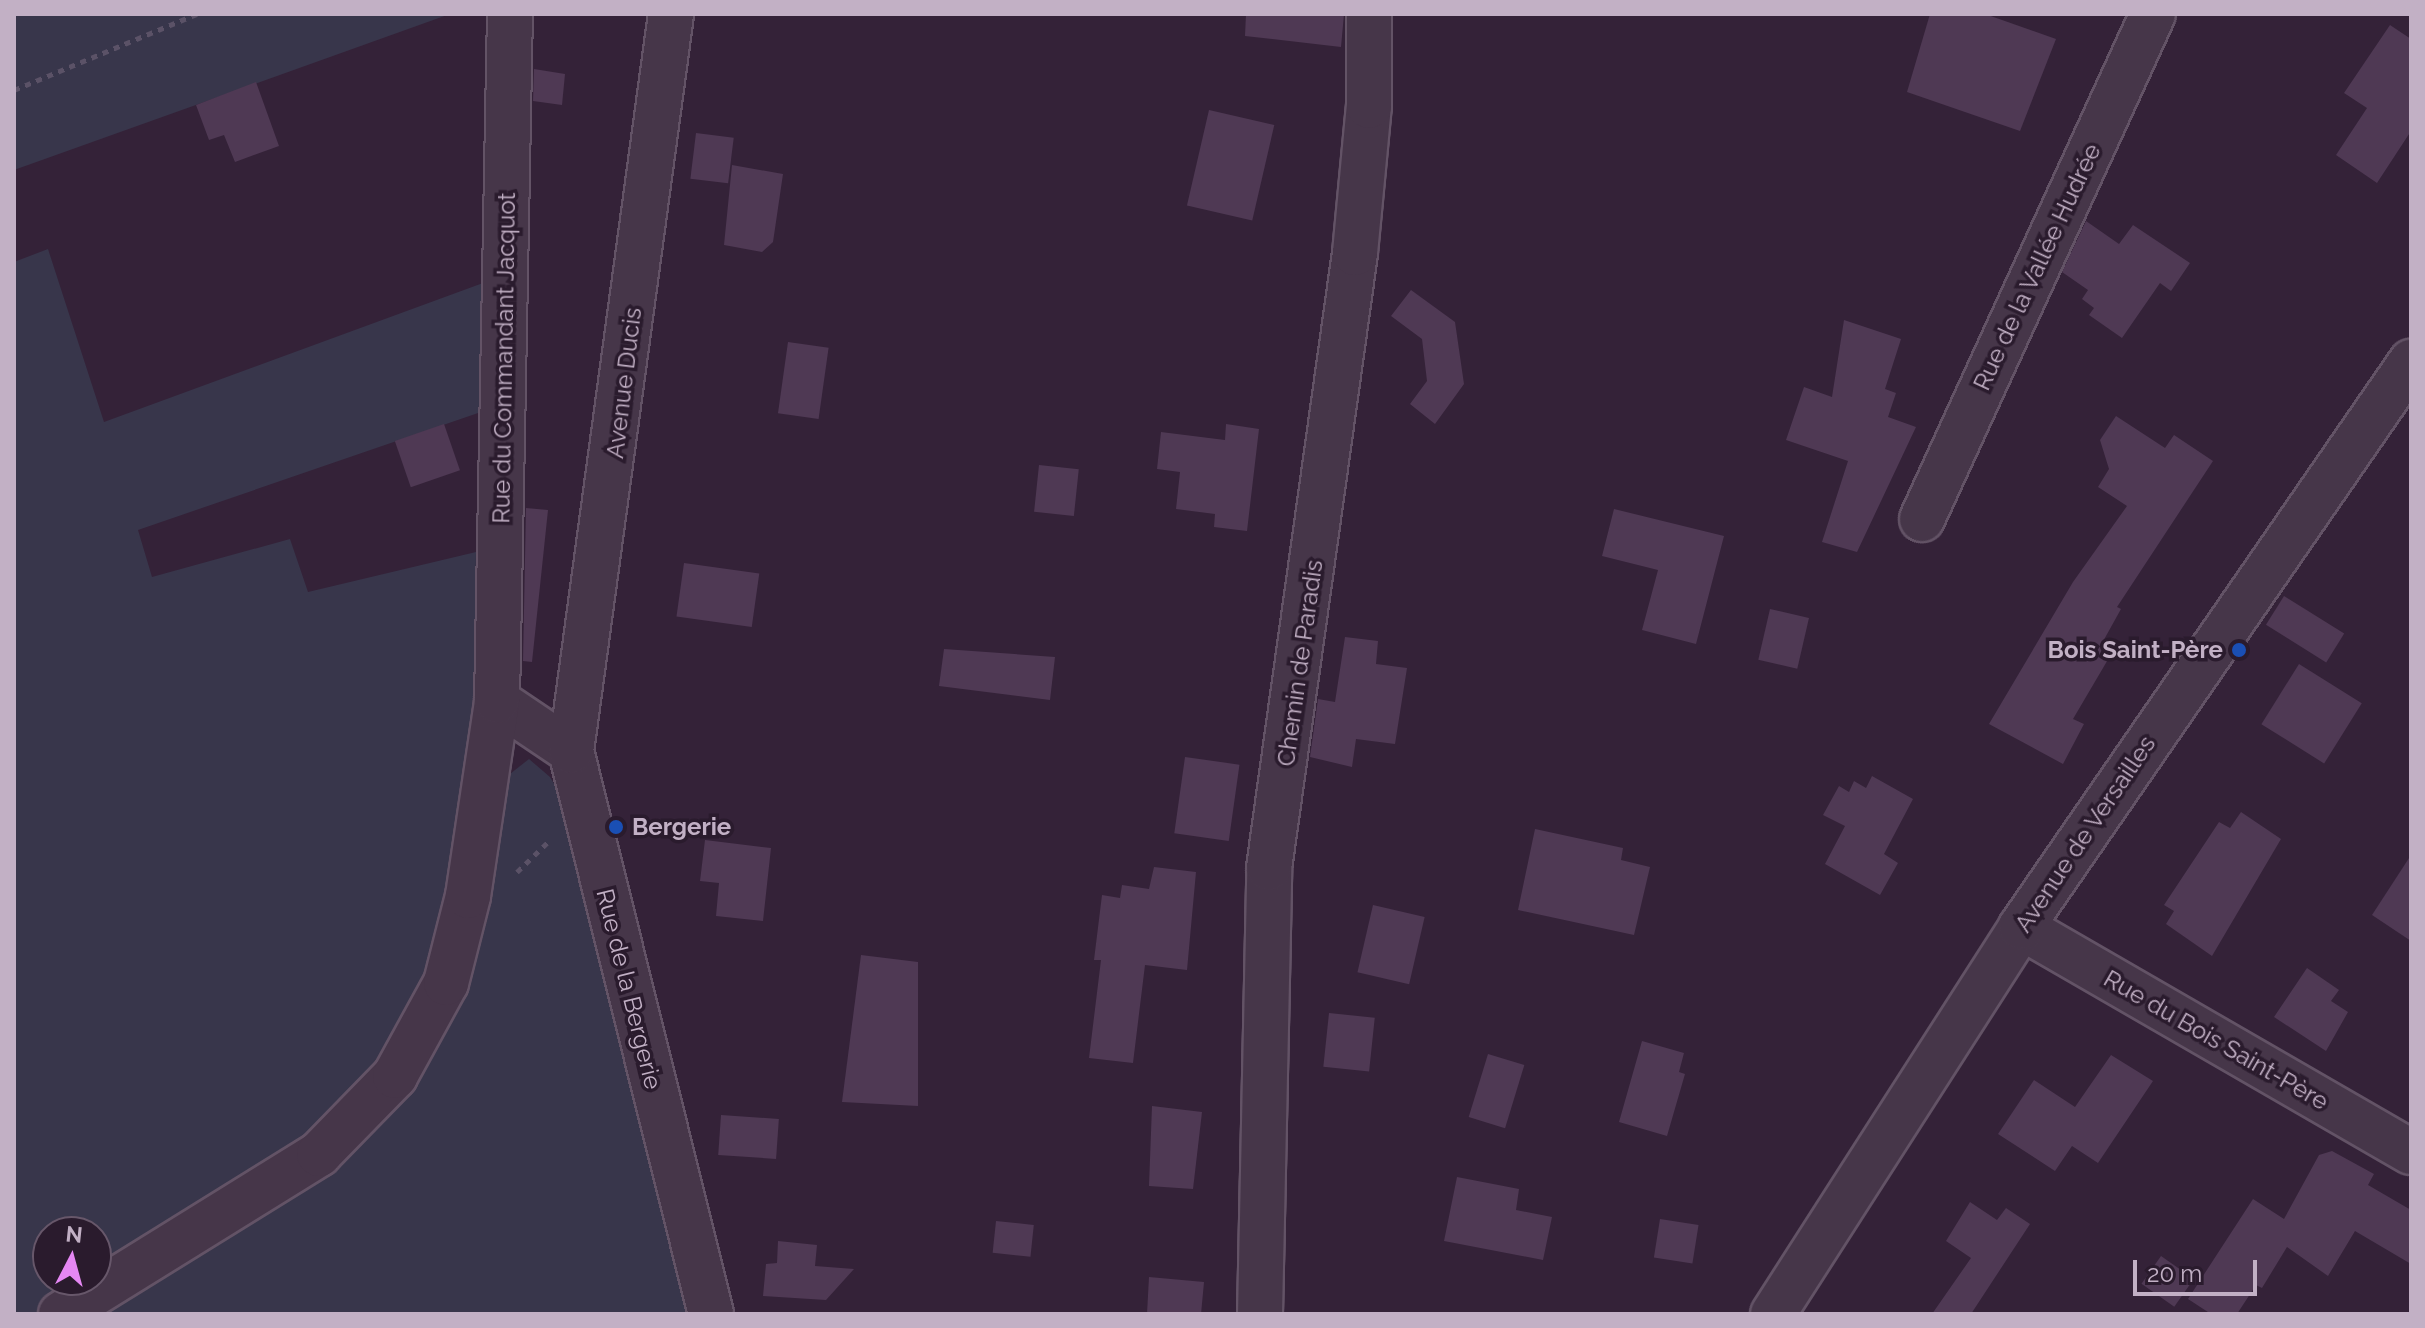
<!DOCTYPE html>
<html>
<head>
<meta charset="utf-8">
<style>
  body { margin:0 }
  #map { position:relative; width:2425px; height:1328px; overflow:hidden; background:#342238; font-family:Raleway,sans-serif }
  div>[style] { position:absolute }
  .green>* { inset:0; background:#38364b }
  .building>* { inset:0; background:#4f3954; transform-origin:0 0 }
  .path>* { height:5px; margin-top:-2.5px; transform-origin:0; background:repeating-linear-gradient(90deg,#5b5267 0 6px,transparent 0 12px) }
  .roads { filter:drop-shadow(2px 0 #635366) drop-shadow(-2px 0 #635366) drop-shadow(0 2px #635366) drop-shadow(0 -2px #635366) }
  .street>* { height:44px; margin:-22px; padding:0 22px; transform-origin:22px; border-radius:22px; background:#463649 }
  .dots>* { width:22px; height:22px; translate:-50% -50%; box-sizing:border-box; border:4px solid #2a1b2d; border-radius:50% }
  span { translate:-50% -50%; white-space:nowrap; text-align:center; line-height:1.15; -webkit-text-stroke:7px #2a1b2d; paint-order:stroke }
  .street-label { font-size:24px; color:#c2b0c5 }
  .poi-label { font-size:24px; color:#c2b0c5; font-weight:700 }
  .right { translate:-100% -50%; text-align:right }
  .left { translate:0 -50%; text-align:left }
  .frame { position:absolute; inset:0; border:16px solid #c2b0c5; pointer-events:none }
  .north { position:absolute; left:32px; top:1216px; width:80px; height:80px; box-sizing:border-box; background:#2a1b2d; border:2px solid #67576a; border-radius:50%; rotate:6deg; font-size:22px; font-weight:700; line-height:32px; text-align:center; color:#c2b0c5 }
  .north::after { content:''; display:block; margin:auto; width:28px; height:36px; background:#e587f3; clip-path:polygon(50% 0,100% 100%,50% 72%,0 100%) }
  .scale { position:absolute; left:2133px; top:1260px; width:124px; height:36px; box-sizing:border-box; border:4px solid #c2b0c5; border-top:0; padding-left:10px; font-size:24px; line-height:28px; white-space:nowrap; color:#c2b0c5; -webkit-text-stroke:6px #2a1b2d; paint-order:stroke }
</style>
</head>
<body>
<div id="map">
  <div class="green">
    <i style="clip-path:polygon(14px 14px,450px 14px,14px 170px)"></i>
    <i style="clip-path:polygon(evenodd,48px 249px,104px 422px,483px 283px,481px 412px,138px 530px,152px 577px,290px 539px,308px 592px,476px 552px,473px 803px,529px 759px,550px 777px,576px 820px,694px 1314px,14px 1314px,14px 262px,48px 249px,48px 1232px,96px 1232px,96px 1280px,48px 1280px,48px 1232px)"></i>
  </div>
  <div class="building">
    <i style="clip-path:polygon(1246px 14px,1344px 14px,1341px 47px,1245px 36px)"></i>
    <i style="clip-path:polygon(1930px 14px,1985px 14px,2056px 39px,2020px 131px,1907px 92px)"></i>
    <i style="clip-path:polygon(2390px 25px,2411px 39px,2411px 131px,2377px 183px,2336px 155px,2367px 108px,2344px 93px)"></i>
    <i style="clip-path:polygon(534px 69px,565px 74px,562px 105px,533px 101px)"></i>
    <i style="clip-path:polygon(256px 82px,279px 146px,235px 162px,224px 135px,209px 140px,196px 105px)"></i>
    <i style="left:1209px;top:110px;width:67px;height:98px;rotate:13deg"></i>
    <i style="left:696px;top:133px;width:38px;height:46px;rotate:7deg"></i>
    <i style="clip-path:polygon(732px 165px,783px 174px,773px 242px,762px 252px,724px 245px)"></i>
    <i style="clip-path:polygon(2086px 221px,2119px 244px,2133px 225px,2190px 263px,2171px 291px,2160px 283px,2122px 338px,2089px 315px,2094px 308px,2082px 299px,2088px 290px,2062px 272px)"></i>
    <i style="clip-path:polygon(1411px 290px,1455px 322px,1464px 384px,1435px 424px,1410px 404px,1427px 381px,1422px 339px,1391px 316px)"></i>
    <i style="clip-path:polygon(1844px 320px,1901px 339px,1885px 389px,1896px 393px,1888px 417px,1916px 427px,1857px 552px,1822px 542px,1848px 461px,1786px 440px,1804px 387px,1832px 397px)"></i>
    <i style="left:788px;top:342px;width:41px;height:72px;rotate:8deg"></i>
    <i style="clip-path:polygon(2116px 416px,2165px 448px,2174px 435px,2213px 461px,2117px 607px,2121px 609px,2101px 645px,2113px 651px,2073px 719px,2084px 724px,2063px 764px,1989px 724px,2073px 582px,2127px 506px,2098px 487px,2109px 469px,2100px 440px)"></i>
    <i style="left:444px;top:424px;width:49px;height:52px;rotate:71deg"></i>
    <i style="clip-path:polygon(1226px 424px,1259px 429px,1247px 531px,1214px 527px,1215px 514px,1176px 509px,1180px 472px,1157px 469px,1161px 432px,1225px 440px)"></i>
    <i style="left:1039px;top:465px;width:40px;height:47px;rotate:6deg"></i>
    <i style="clip-path:polygon(526px 508px,548px 510px,532px 662px,523px 661px)"></i>
    <i style="clip-path:polygon(1614px 509px,1724px 536px,1696px 644px,1642px 630px,1658px 570px,1602px 556px)"></i>
    <i style="left:684px;top:563px;width:76px;height:54px;rotate:8deg"></i>
    <i style="left:2284px;top:596px;width:71px;height:34px;rotate:32deg"></i>
    <i style="left:1770px;top:609px;width:40px;height:52px;rotate:13deg"></i>
    <i style="clip-path:polygon(1345px 637px,1378px 641px,1376px 664px,1407px 668px,1395px 744px,1356px 739px,1352px 767px,1310px 757px,1318px 699px,1335px 702px)"></i>
    <i style="clip-path:polygon(944px 649px,1055px 657px,1050px 700px,939px 686px)"></i>
    <i style="left:2299px;top:664px;width:74px;height:71px;rotate:32deg"></i>
    <i style="left:1185px;top:757px;width:55px;height:77px;rotate:8deg"></i>
    <i style="clip-path:polygon(1872px 776px,1913px 799px,1884px 854px,1898px 863px,1880px 895px,1825px 864px,1845px 826px,1823px 815px,1839px 786px,1849px 792px,1854px 781px,1866px 788px)"></i>
    <i style="clip-path:polygon(2241px 812px,2281px 839px,2212px 956px,2166px 924px,2174px 911px,2164px 905px,2219px 822px,2230px 828px)"></i>
    <i style="clip-path:polygon(1535px 829px,1623px 848px,1621px 860px,1650px 867px,1634px 935px,1518px 910px)"></i>
    <i style="clip-path:polygon(705px 840px,771px 848px,763px 921px,716px 916px,719px 883px,700px 881px)"></i>
    <i style="clip-path:polygon(2411px 855px,2411px 941px,2372px 915px)"></i>
    <i style="clip-path:polygon(1154px 867px,1196px 872px,1187px 970px,1145px 965px,1133px 1063px,1089px 1058px,1101px 960px,1094px 960px,1102px 895px,1120px 898px,1122px 885px,1149px 889px)"></i>
    <i style="left:1373px;top:905px;width:53px;height:69px;rotate:13deg"></i>
    <i style="clip-path:polygon(861px 955px,918px 962px,918px 1106px,842px 1102px)"></i>
    <i style="clip-path:polygon(2307px 968px,2339px 990px,2331px 1001px,2348px 1012px,2326px 1051px,2274px 1017px)"></i>
    <i style="left:1329px;top:1013px;width:46px;height:54px;rotate:6deg"></i>
    <i style="clip-path:polygon(1642px 1041px,1684px 1053px,1679px 1072px,1685px 1074px,1667px 1136px,1619px 1122px)"></i>
    <i style="left:1488px;top:1054px;width:38px;height:66px;rotate:17deg"></i>
    <i style="clip-path:polygon(2111px 1055px,2153px 1081px,2098px 1163px,2072px 1146px,2055px 1171px,1998px 1134px,2034px 1080px,2075px 1107px)"></i>
    <i style="clip-path:polygon(1152px 1106px,1202px 1112px,1193px 1189px,1149px 1186px)"></i>
    <i style="left:721px;top:1115px;width:58px;height:40px;rotate:4deg"></i>
    <i style="clip-path:polygon(2332px 1151px,2374px 1174px,2368px 1185px,2411px 1210px,2411px 1264px,2355px 1231px,2328px 1276px,2287px 1247px,2262px 1288px,2256px 1285px,2237px 1314px,2211px 1314px,2188px 1299px,2253px 1199px,2284px 1219px,2319px 1155px)"></i>
    <i style="clip-path:polygon(1457px 1177px,1519px 1189px,1516px 1210px,1552px 1217px,1543px 1260px,1444px 1241px)"></i>
    <i style="clip-path:polygon(1970px 1202px,1997px 1220px,2006px 1208px,2030px 1224px,1971px 1314px,1932px 1314px,1971px 1258px,1946px 1241px)"></i>
    <i style="left:1660px;top:1219px;width:39px;height:39px;rotate:9deg"></i>
    <i style="left:996px;top:1221px;width:38px;height:32px;rotate:6deg"></i>
    <i style="clip-path:polygon(778px 1241px,817px 1245px,815px 1266px,854px 1269px,826px 1300px,763px 1296px,766px 1264px,777px 1263px)"></i>
    <i style="left:2161px;top:1256px;width:40px;height:34px;rotate:35deg"></i>
    <i style="clip-path:polygon(1149px 1277px,1204px 1282px,1201px 1314px,1147px 1314px)"></i>
  </div>
  <div class="path">
    <i style="left:14px;top:90px;width:198px;rotate:-22.6deg"></i>
    <i style="left:517px;top:872px;width:46px;rotate:-44.1deg"></i>
  </div>
  <div class="roads">
    <div class="street">
      <i style="left:1922px;top:519px;width:555px;rotate:-65.42deg"></i>
      <i style="left:497px;top:701px;width:89px;rotate:34deg"></i>
      <i style="left:571px;top:751px;width:580px;rotate:76.04deg"></i>
      <i style="left:571px;top:751px;width:744px;rotate:-82.27deg"></i>
      <i style="left:2021px;top:927px;width:450px;rotate:30deg"></i>
      <i style="left:61px;top:1314px;width:304px;rotate:-31.8deg"></i>
      <i style="left:319px;top:1154px;width:109px;rotate:-45.7deg"></i>
      <i style="left:395px;top:1076px;width:106px;rotate:-61.3deg"></i>
      <i style="left:446px;top:983px;width:90px;rotate:-75.8deg"></i>
      <i style="left:468px;top:896px;width:197px;rotate:-81.5deg"></i>
      <i style="left:497px;top:701px;width:687px;rotate:-88.92deg"></i>
      <i style="left:1260px;top:1314px;width:446px;rotate:-88.8deg"></i>
      <i style="left:1269px;top:868px;width:621px;rotate:-82.04deg"></i>
      <i style="left:1355px;top:253px;width:148px;rotate:-84.6deg"></i>
      <i style="left:1369px;top:106px;width:92px;rotate:-90deg"></i>
      <i style="left:1773px;top:1314px;width:460px;rotate:-57.3deg"></i>
      <i style="left:2021px;top:927px;width:687px;rotate:-55.38deg"></i>
    </div>
  </div>
  <div class="dots">
    <i style="left:2239px;top:650px;background:#1a4fb4"></i>
    <i style="left:616px;top:827px;background:#1a4fb4"></i>
  </div>
  <div class="street-label">
    <span style="left:2037px;top:267px;rotate:-65deg">Rue de la Vallée Hudrée</span>
    <span style="left:504px;top:358px;rotate:-89deg">Rue du Commandant Jacquot</span>
    <span style="left:624px;top:383px;rotate:-83deg">Avenue Ducis</span>
    <span style="left:1300px;top:663px;rotate:-82deg">Chemin de Paradis</span>
    <span style="left:2085px;top:834px;rotate:-56deg">Avenue de Versailles</span>
    <span style="left:629px;top:989px;rotate:76deg">Rue de la Bergerie</span>
    <span style="left:2216px;top:1040px;rotate:30deg">Rue du Bois Saint-Père</span>
  </div>
  <div class="poi-label">
    <span class="right" style="left:2223px;top:650px">Bois Saint-Père</span>
    <span class="left" style="left:632px;top:827px">Bergerie</span>
  </div>
  <div class="frame"></div>
  <div class="north">N</div>
  <div class="scale">20 m</div>
</div>
</body>
</html>
